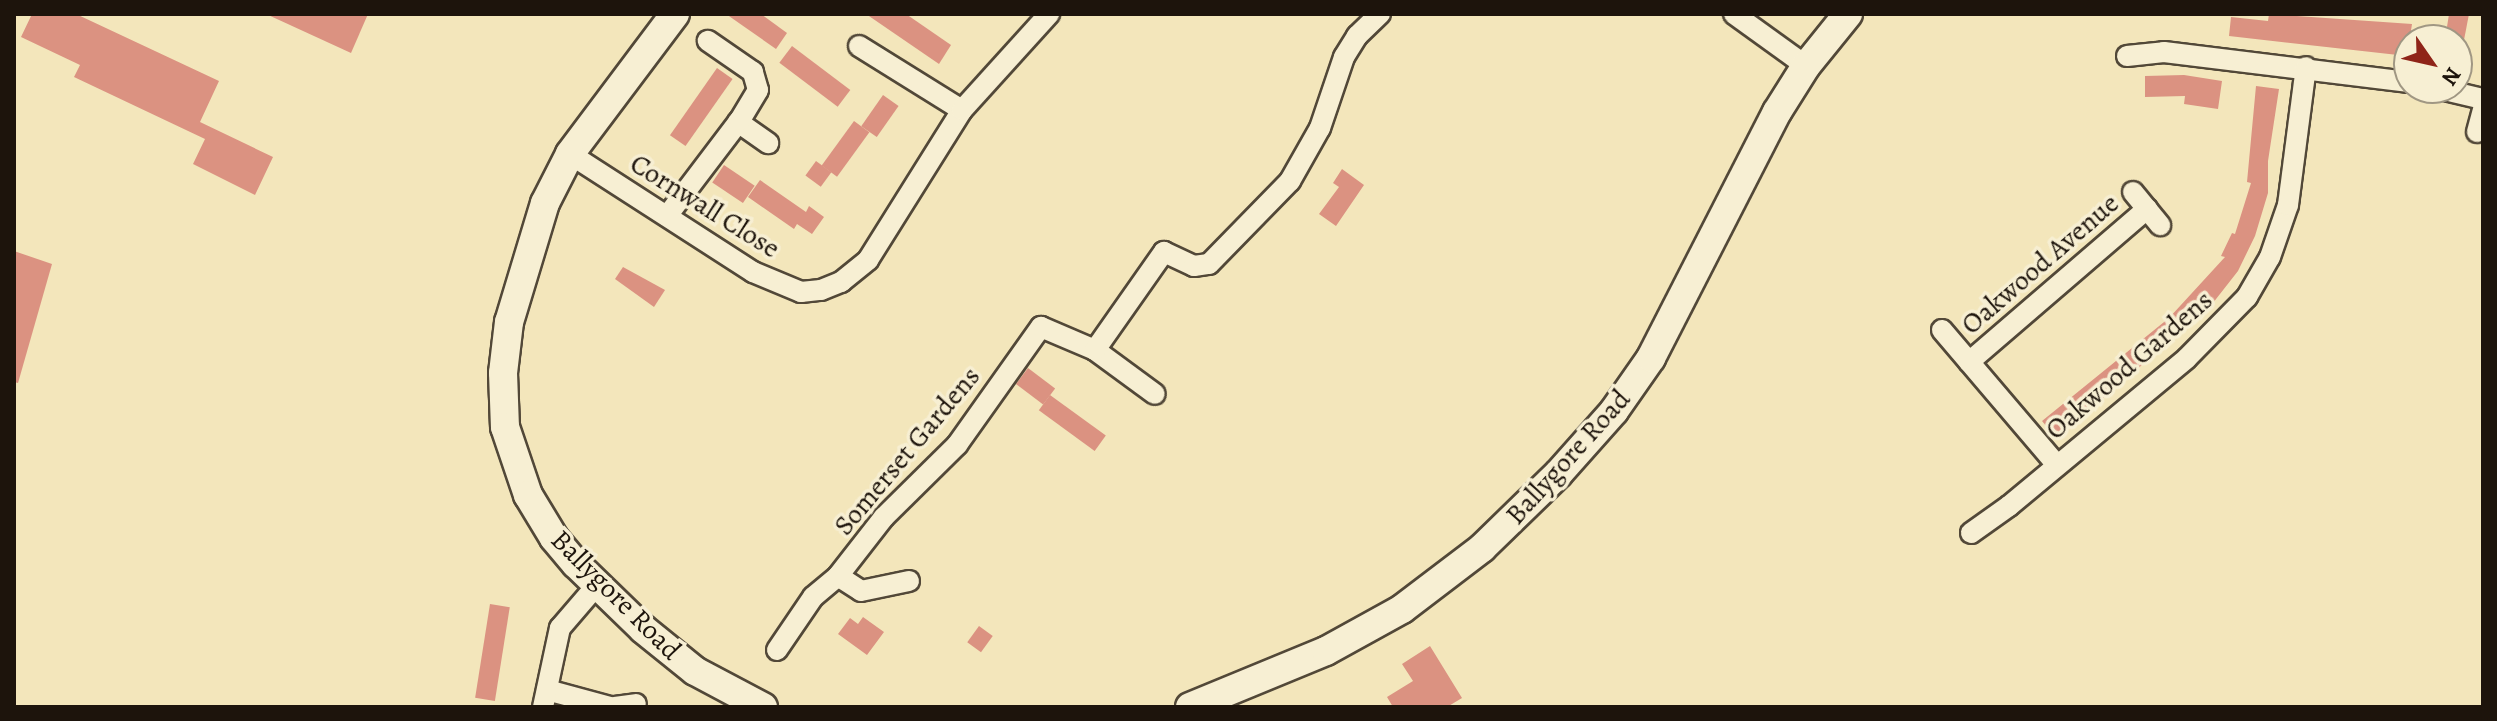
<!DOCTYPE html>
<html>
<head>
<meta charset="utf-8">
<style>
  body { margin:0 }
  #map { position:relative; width:2497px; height:721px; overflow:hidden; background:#f3e6bb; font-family:Alegreya,serif }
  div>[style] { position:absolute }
  .building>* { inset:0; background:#db9281; transform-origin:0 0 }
  .roads { filter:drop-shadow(2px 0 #524838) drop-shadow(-2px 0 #524838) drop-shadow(0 2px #524838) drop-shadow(0 -2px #524838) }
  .street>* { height:20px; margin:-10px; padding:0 10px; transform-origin:10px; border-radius:10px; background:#f7efd3 }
  .secondary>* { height:28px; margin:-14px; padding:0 14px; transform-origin:14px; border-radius:14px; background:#f7efd3 }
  span { translate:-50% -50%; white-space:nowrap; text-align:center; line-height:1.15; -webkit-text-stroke:7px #f7efd3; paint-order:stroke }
  .street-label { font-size:28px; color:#1d140c }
  .frame { position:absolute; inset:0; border:16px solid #1d140c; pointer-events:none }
  .north { position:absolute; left:2393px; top:24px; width:80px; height:80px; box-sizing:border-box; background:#f7efd3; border:2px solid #a09783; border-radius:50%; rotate:124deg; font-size:22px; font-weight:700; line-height:32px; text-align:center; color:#1d140c }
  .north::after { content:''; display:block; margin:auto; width:28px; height:36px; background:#8f2418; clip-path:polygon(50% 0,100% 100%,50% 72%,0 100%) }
</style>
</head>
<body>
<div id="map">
  <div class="building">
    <i style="clip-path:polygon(32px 14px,76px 14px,219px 81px,200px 122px,273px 157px,255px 195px,193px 164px,205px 139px,74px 77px,80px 65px,21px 37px)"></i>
    <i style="clip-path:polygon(266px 14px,368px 14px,351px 53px)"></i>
    <i style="clip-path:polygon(726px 14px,761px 14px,787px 33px,776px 49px)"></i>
    <i style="clip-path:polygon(866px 14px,906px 14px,951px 45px,939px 64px)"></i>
    <i style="clip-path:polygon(2269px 14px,2412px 24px,2407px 56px,2229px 36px,2231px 17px,2268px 21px)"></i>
    <i style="clip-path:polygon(2449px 14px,2469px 14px,2464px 40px,2445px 40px)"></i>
    <i style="left:792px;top:46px;width:73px;height:21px;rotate:37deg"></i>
    <i style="left:717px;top:68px;width:19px;height:82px;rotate:35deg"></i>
    <i style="clip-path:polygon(2184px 75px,2222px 81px,2218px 109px,2184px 104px,2185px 96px,2145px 97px,2145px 76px)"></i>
    <i style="clip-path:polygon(2256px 86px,2279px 89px,2268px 161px,2268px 193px,2255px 236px,2238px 271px,2209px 308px,2056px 438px,2042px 421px,2169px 318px,2225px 257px,2221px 256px,2232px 233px,2235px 234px,2251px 183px,2247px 182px)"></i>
    <i style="left:883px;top:95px;width:19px;height:38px;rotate:35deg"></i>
    <i style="left:854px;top:121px;width:19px;height:55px;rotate:36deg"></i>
    <i style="left:816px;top:161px;width:19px;height:18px;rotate:36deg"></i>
    <i style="left:724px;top:165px;width:37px;height:21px;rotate:34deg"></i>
    <i style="clip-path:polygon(1342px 169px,1364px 185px,1336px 226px,1319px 214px,1339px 187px,1333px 183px)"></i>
    <i style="clip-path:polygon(760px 180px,806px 212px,809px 206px,824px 217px,812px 234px,797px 224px,794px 229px,748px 197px)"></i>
    <i style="clip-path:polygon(14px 251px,52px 264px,18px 383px,14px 382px)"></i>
    <i style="clip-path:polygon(623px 267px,665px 290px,654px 307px,615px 279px)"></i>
    <i style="left:1028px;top:368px;width:34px;height:20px;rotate:37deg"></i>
    <i style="left:1050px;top:395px;width:69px;height:19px;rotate:36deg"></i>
    <i style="left:490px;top:604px;width:20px;height:95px;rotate:9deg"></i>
    <i style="clip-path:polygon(863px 617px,884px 632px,867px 655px,838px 634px,850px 618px,858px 624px)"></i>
    <i style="left:979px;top:626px;width:17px;height:20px;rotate:36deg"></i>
    <i style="clip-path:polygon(1430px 646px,1462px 698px,1447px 707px,1393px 707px,1387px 697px,1413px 681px,1402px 664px)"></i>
  </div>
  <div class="roads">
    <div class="street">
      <i style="left:1734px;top:14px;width:89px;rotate:35.8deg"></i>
      <i style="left:859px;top:46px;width:121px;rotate:31.9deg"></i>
      <i style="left:2127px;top:56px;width:37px;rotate:-6deg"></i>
      <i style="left:2164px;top:52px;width:247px;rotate:7deg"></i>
      <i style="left:2436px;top:88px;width:48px;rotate:13.2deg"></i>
      <i style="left:738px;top:122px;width:37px;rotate:35deg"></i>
      <i style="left:2477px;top:132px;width:23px;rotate:-75deg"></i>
      <i style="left:570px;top:154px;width:218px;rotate:32.8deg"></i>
      <i style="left:753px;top:272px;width:52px;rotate:22.6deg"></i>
      <i style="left:801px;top:292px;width:20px;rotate:-6deg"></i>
      <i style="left:821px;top:290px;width:22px;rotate:-22deg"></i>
      <i style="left:841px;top:282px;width:35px;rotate:-39deg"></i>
      <i style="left:868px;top:260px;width:177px;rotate:-57.9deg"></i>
      <i style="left:962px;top:110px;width:130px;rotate:-47.8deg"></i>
      <i style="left:2133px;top:192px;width:43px;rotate:50.7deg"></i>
      <i style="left:667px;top:216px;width:121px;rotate:-52.8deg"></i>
      <i style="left:740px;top:120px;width:35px;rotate:-59deg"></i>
      <i style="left:758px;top:90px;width:19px;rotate:-106deg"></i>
      <i style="left:753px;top:72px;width:55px;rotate:-145.4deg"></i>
      <i style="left:1942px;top:330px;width:177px;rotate:49.6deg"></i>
      <i style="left:1095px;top:350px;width:74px;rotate:36.3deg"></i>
      <i style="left:1969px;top:362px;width:235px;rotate:-40.7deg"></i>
      <i style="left:1971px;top:533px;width:47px;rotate:-35.4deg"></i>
      <i style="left:2009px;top:506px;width:231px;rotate:-39.7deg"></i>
      <i style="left:2187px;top:358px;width:86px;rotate:-45.5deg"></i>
      <i style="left:2247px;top:297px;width:46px;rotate:-60.1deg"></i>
      <i style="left:2270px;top:257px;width:55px;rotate:-70.9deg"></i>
      <i style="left:2288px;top:205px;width:139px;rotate:-82.6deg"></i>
      <i style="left:838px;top:576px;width:27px;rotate:33deg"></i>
      <i style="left:861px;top:591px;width:49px;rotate:-11.8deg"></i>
      <i style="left:777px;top:650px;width:64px;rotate:-55.8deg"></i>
      <i style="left:813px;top:597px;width:33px;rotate:-40deg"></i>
      <i style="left:838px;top:576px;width:75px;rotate:-52.1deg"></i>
      <i style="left:884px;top:517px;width:103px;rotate:-44.6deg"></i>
      <i style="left:957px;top:445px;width:145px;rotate:-54.6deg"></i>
      <i style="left:1041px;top:327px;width:59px;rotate:23.1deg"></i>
      <i style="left:1095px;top:350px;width:120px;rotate:-54.9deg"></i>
      <i style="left:1164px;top:252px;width:33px;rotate:25deg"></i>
      <i style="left:1194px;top:266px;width:15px;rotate:-8deg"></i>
      <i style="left:1209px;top:264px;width:116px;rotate:-45.7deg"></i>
      <i style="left:1290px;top:181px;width:61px;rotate:-60.5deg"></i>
      <i style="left:1320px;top:128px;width:75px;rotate:-71.3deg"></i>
      <i style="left:1344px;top:57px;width:25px;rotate:-58deg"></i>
      <i style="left:1357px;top:36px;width:32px;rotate:-44deg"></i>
      <i style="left:547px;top:690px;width:65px;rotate:15.1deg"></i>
      <i style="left:543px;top:707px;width:81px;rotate:-77.9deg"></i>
      <i style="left:560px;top:628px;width:57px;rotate:-49.3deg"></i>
      <i style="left:615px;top:707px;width:21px;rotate:-8deg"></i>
    </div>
    <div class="secondary">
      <i style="left:675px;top:14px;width:175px;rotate:126.9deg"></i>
      <i style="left:570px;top:154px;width:55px;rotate:117deg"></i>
      <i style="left:545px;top:203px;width:124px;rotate:106.8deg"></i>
      <i style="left:509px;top:322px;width:51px;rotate:96.7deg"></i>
      <i style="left:503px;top:373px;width:54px;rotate:87.9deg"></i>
      <i style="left:505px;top:427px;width:72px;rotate:71.3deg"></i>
      <i style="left:528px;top:495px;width:50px;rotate:58.8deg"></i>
      <i style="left:554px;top:538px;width:34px;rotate:50deg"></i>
      <i style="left:576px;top:564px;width:93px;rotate:44.1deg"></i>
      <i style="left:643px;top:629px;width:67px;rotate:38.9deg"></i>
      <i style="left:695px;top:671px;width:77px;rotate:27.9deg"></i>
      <i style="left:1190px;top:707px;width:147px;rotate:-22.4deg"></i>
      <i style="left:1326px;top:651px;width:87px;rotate:-28.9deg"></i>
      <i style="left:1402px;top:609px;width:101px;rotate:-37.3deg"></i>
      <i style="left:1482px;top:548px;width:107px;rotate:-44.2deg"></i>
      <i style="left:1559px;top:473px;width:83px;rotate:-48.4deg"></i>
      <i style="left:1614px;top:411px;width:65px;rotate:-55.1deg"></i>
      <i style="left:1651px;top:358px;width:276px;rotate:-62.9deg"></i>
      <i style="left:1777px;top:112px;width:54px;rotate:-57.8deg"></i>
      <i style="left:1806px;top:66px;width:67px;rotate:-51.1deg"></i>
    </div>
  </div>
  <div class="street-label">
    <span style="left:705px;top:206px;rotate:32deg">Cornwall Close</span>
    <span style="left:2040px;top:264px;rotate:-41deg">Oakwood Avenue</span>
    <span style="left:2129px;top:365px;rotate:-41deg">Oakwood Gardens</span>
    <span style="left:907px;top:451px;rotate:-50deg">Somerset Gardens</span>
    <span style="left:1568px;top:457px;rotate:-48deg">Ballygore Road</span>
    <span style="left:616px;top:595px;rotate:45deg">Ballygore Road</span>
  </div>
  <div class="frame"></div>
  <div class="north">N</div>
</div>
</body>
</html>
